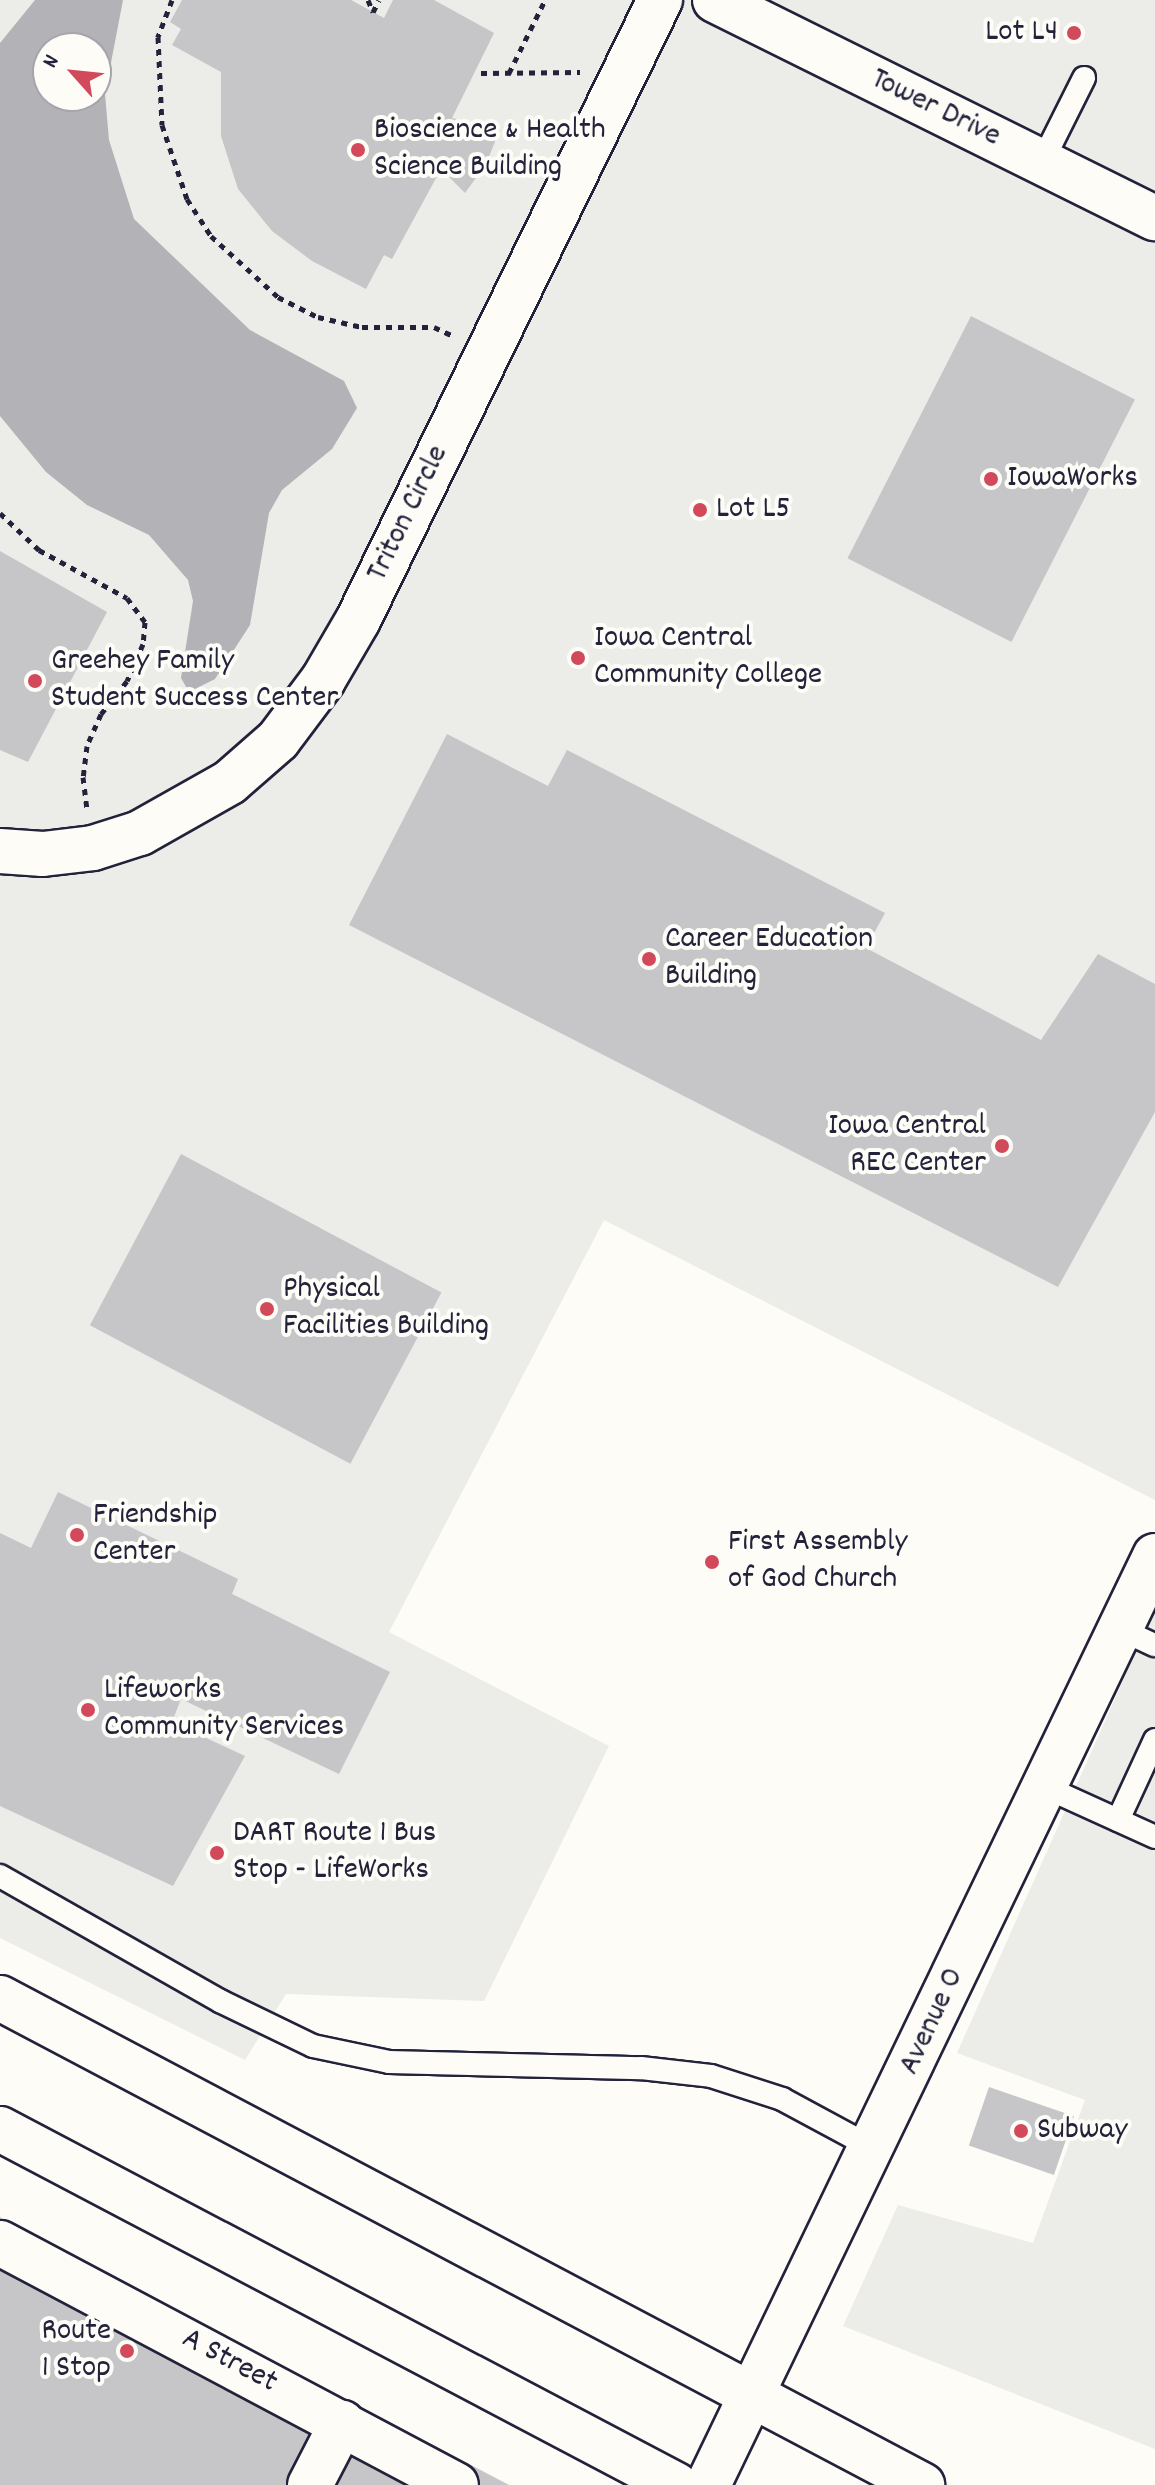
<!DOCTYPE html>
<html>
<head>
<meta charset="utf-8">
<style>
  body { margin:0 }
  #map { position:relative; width:1155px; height:2485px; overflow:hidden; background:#fdfcf7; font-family:Dekko,sans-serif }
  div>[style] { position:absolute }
  .built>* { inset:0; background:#ecece9 }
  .water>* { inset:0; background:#b2b2b7 }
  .building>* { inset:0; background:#c6c6c8; transform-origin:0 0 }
  .path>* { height:5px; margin-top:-2.5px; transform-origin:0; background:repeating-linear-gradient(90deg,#22223b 0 6px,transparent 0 12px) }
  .roads { filter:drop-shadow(2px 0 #22223b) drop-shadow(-2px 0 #22223b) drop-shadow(0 2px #22223b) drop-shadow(0 -2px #22223b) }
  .lane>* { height:22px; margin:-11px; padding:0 11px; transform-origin:11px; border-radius:11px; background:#fdfcf7 }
  .street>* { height:44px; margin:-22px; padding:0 22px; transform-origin:22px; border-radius:22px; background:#fdfcf7 }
  .primary>* { height:44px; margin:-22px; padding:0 22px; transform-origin:22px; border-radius:22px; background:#fdfcf7 }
  .dots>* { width:22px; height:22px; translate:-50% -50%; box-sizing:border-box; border:4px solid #fdfcf7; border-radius:50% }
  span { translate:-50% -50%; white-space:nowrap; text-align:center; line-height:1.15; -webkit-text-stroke:8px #fdfcf7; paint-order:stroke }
  .poi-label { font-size:32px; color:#22223b }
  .right { translate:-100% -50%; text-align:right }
  .left { translate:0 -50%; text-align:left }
  .street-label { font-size:32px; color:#22223b }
  .north { position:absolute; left:32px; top:32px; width:80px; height:80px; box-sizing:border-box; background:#fdfcf7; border:2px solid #a5a5ac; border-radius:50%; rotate:297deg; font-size:22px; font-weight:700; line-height:32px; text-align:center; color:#22223b }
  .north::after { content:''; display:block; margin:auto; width:28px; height:36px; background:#d1495b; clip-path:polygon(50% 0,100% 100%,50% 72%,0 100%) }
</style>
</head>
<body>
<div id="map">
  <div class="built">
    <i style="clip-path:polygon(evenodd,0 0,1155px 0,1155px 1500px,604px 1220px,389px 1632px,609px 1746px,484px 2001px,286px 1994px,245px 2060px,0 1938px,0 0,48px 48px,96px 48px,96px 96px,48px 96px,48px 48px)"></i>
    <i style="clip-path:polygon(1155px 1609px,1155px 2449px,843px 2326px,898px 2205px,1033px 2243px,1085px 2100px,957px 2053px)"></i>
  </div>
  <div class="water">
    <i style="clip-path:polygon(evenodd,35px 0,123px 0,105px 94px,109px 140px,134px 219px,250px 330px,344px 381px,357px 408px,332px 449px,282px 490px,269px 513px,250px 625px,215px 679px,189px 692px,181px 678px,193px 601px,188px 580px,149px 535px,87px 505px,46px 472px,0 416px,0 43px,35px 0,48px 48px,96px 48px,96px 96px,48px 96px,48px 48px)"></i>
  </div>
  <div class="building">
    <i style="clip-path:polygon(182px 0,351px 0,384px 18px,393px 0,434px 0,494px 33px,452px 118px,500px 129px,486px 164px,465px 193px,441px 169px,392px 259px,384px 255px,366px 289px,312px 261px,272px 231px,238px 189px,221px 136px,221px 72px,172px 45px,181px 29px,170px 22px)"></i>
    <i style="left:971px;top:316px;width:184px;height:272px;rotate:27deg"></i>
    <i style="clip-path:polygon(0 551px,107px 612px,28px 762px,0 750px)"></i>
    <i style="clip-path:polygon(447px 734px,548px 786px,567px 750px,885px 913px,866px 948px,1041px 1040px,1098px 954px,1155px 984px,1155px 1112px,1058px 1287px,349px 925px)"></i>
    <i style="left:181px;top:1154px;width:295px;height:194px;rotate:28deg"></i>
    <i style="clip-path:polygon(58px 1492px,238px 1579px,232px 1594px,390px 1672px,339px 1774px,181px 1699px,172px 1722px,245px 1756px,173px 1886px,0 1806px,0 1533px,31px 1548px)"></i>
    <i style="left:989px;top:2087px;width:90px;height:62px;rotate:19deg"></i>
    <i style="clip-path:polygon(0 2217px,509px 2485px,0 2485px)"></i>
  </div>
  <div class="path">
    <i style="left:172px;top:0;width:40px;rotate:111deg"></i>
    <i style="left:158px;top:37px;width:88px;rotate:87.4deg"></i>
    <i style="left:162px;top:125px;width:78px;rotate:71.3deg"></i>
    <i style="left:187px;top:199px;width:44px;rotate:57deg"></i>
    <i style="left:211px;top:236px;width:91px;rotate:42.3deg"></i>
    <i style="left:278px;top:297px;width:45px;rotate:26.6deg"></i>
    <i style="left:318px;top:317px;width:45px;rotate:12.8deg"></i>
    <i style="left:362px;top:327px;width:72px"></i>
    <i style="left:434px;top:327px;width:21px;rotate:25deg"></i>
    <i style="left:368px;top:0;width:13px;rotate:67deg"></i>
    <i style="left:373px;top:12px;width:13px;rotate:-63deg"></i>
    <i style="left:481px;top:73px;width:99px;rotate:-0.6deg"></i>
    <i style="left:509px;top:73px;width:81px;rotate:-63.7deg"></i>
    <i style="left:0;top:513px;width:54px;rotate:43.5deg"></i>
    <i style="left:39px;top:550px;width:100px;rotate:28.6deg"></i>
    <i style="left:127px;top:598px;width:30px;rotate:53deg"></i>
    <i style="left:145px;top:622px;width:22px;rotate:95deg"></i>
    <i style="left:143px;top:644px;width:40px;rotate:113.4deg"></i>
    <i style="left:127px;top:681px;width:42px;rotate:128.2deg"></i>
    <i style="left:101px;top:714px;width:35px;rotate:114deg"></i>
    <i style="left:87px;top:746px;width:31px;rotate:97deg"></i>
    <i style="left:83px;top:777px;width:32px;rotate:83deg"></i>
  </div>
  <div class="roads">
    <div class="lane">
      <i style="left:1042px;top:162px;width:94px;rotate:-63.4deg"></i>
      <i style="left:1120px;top:1629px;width:38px;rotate:25deg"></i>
      <i style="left:1045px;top:1787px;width:121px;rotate:24.4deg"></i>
      <i style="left:1118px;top:1820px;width:88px;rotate:-65.2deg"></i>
      <i style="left:0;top:1876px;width:253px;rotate:29.6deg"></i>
      <i style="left:220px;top:2001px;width:103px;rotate:25.8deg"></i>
      <i style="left:313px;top:2046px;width:78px;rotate:11.9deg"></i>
      <i style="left:389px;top:2062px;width:252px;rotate:1.4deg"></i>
      <i style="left:641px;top:2068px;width:70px;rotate:6.5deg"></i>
      <i style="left:711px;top:2076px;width:75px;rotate:17.9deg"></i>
      <i style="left:782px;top:2099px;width:103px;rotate:28.3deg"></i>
    </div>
    <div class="street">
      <i style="left:715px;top:0;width:491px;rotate:26.4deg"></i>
      <i style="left:0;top:851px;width:43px;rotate:4deg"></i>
      <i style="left:43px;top:854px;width:50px;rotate:-6.8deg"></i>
      <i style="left:93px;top:848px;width:49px;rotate:-17.7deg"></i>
      <i style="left:140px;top:833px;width:103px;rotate:-29.5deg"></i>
      <i style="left:230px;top:782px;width:64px;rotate:-41.2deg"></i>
      <i style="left:278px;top:740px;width:75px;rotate:-53.1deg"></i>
      <i style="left:323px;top:680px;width:69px;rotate:-59.7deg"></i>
      <i style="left:358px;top:620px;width:690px;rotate:-64.03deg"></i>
      <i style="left:0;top:2243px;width:516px;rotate:27.95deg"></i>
      <i style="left:310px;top:2485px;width:70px;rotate:-62.7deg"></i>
      <i style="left:708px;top:2485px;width:1031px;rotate:-64.3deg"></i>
    </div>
    <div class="primary">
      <i style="left:0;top:1998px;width:1043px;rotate:27.84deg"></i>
      <i style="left:0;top:2129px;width:764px;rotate:27.77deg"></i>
    </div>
  </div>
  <div class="dots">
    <i style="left:1074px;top:33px;background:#d1495b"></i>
    <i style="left:358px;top:150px;background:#d1495b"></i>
    <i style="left:991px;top:479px;background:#d1495b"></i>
    <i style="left:700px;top:510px;background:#d1495b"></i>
    <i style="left:578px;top:658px;background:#d1495b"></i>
    <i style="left:35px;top:681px;background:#d1495b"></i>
    <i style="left:649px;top:959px;background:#d1495b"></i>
    <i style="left:1002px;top:1146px;background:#d1495b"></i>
    <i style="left:267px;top:1309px;background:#d1495b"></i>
    <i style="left:77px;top:1535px;background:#d1495b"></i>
    <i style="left:712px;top:1562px;background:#d1495b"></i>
    <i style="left:88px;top:1710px;background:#d1495b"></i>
    <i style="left:217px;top:1853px;background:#d1495b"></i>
    <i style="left:1021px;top:2131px;background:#d1495b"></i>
    <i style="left:127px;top:2351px;background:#d1495b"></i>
  </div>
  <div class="poi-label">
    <span class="right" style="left:1058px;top:33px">Lot L4</span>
    <span class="left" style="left:374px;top:150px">Bioscience &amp; Health<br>Science Building</span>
    <span class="left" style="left:1007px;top:479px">IowaWorks</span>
    <span class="left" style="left:716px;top:510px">Lot L5</span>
    <span class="left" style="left:594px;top:658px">Iowa Central<br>Community College</span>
    <span class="left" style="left:51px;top:681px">Greehey Family<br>Student Success Center</span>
    <span class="left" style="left:665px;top:959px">Career Education<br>Building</span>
    <span class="right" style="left:986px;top:1146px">Iowa Central<br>REC Center</span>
    <span class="left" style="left:283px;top:1309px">Physical<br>Facilities Building</span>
    <span class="left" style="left:93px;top:1535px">Friendship<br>Center</span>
    <span class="left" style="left:728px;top:1562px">First Assembly<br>of God Church</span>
    <span class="left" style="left:104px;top:1710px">Lifeworks<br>Community Services</span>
    <span class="left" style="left:233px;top:1853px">DART Route 1 Bus<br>Stop - LifeWorks</span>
    <span class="left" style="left:1037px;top:2131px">Subway</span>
    <span class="right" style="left:111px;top:2351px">Route<br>1 Stop</span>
  </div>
  <div class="street-label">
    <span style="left:935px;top:109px;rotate:26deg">Tower Drive</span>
    <span style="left:409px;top:514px;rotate:-64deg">Triton Circle</span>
    <span style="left:933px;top:2022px;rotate:-65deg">Avenue O</span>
    <span style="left:229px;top:2362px;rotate:28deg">A Street</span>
  </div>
  <div class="north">N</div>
</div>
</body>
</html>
